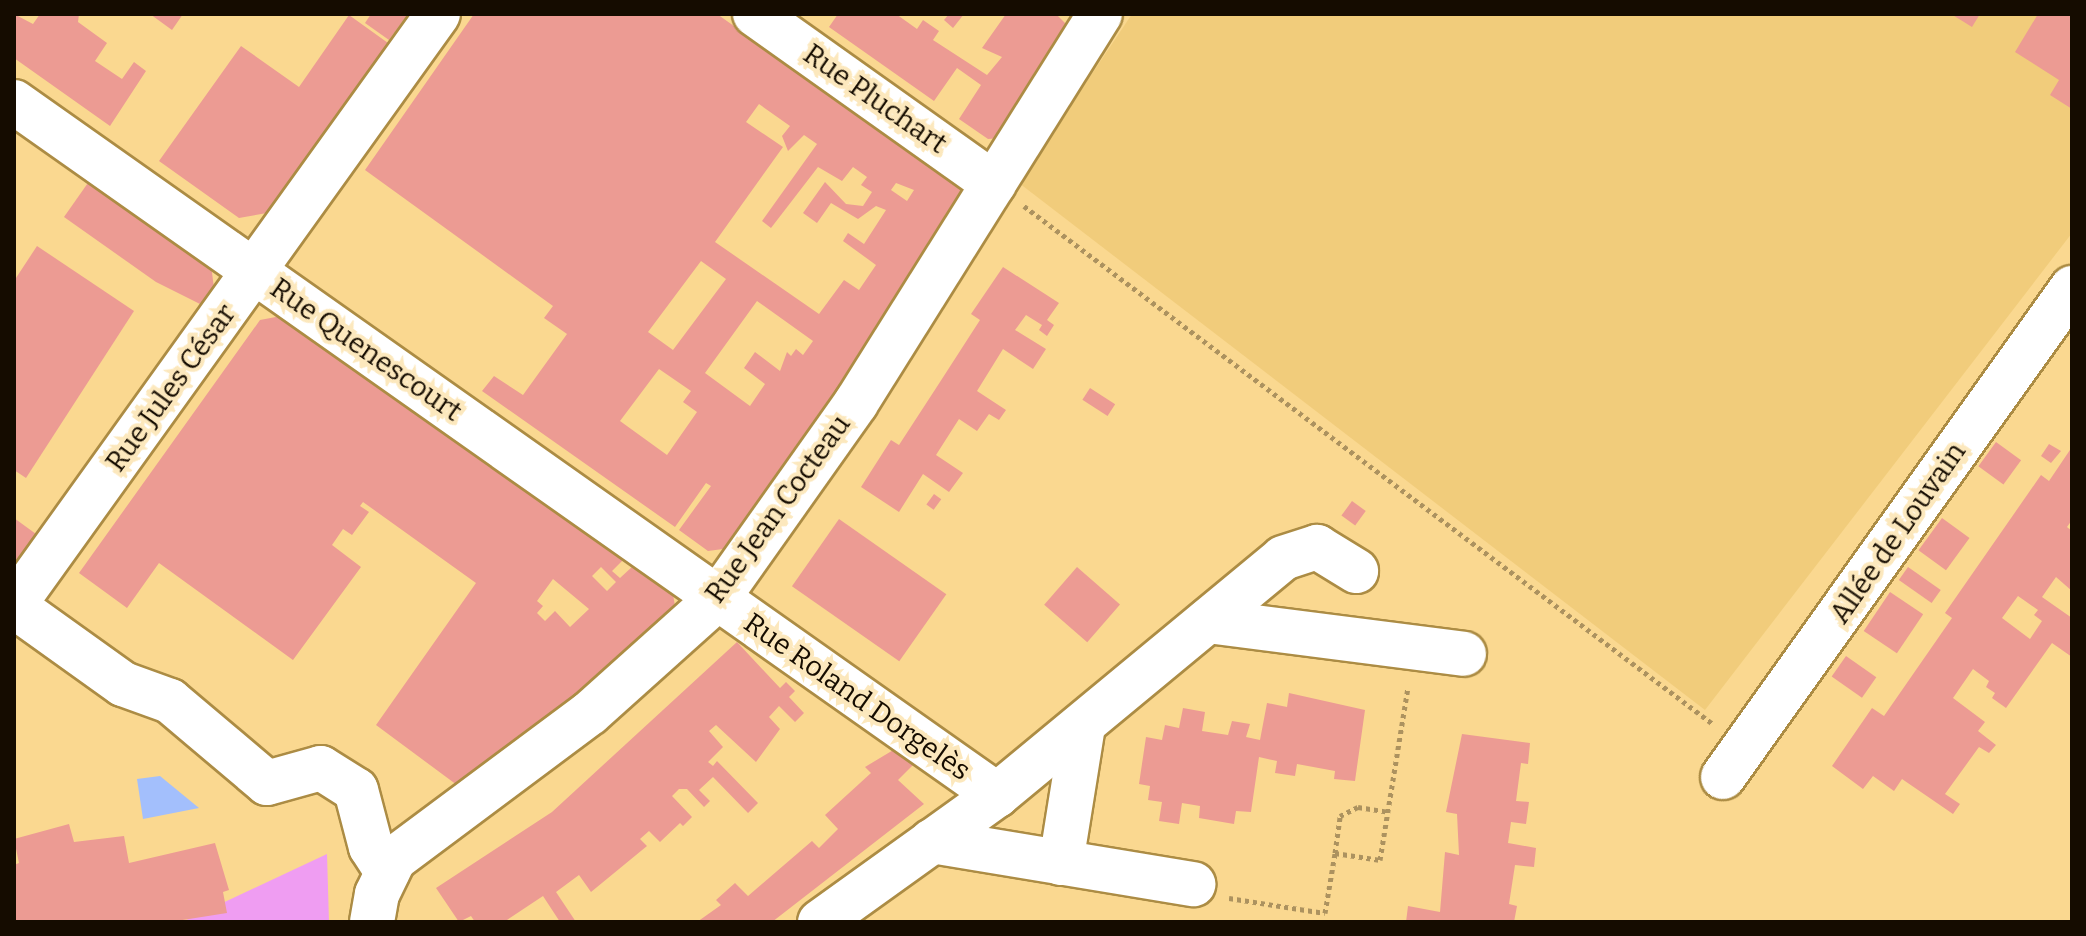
<!DOCTYPE html>
<html>
<head>
<meta charset="utf-8">
<style>
  body { margin:0 }
  #map { position:relative; width:2086px; height:936px; overflow:hidden; background:#fad890; font-family:Bitter,serif }
  div>[style] { position:absolute }
  .built>* { inset:0; background:#f1cc7b }
  .green>* { inset:0; background:#ef9df2 }
  .water>* { inset:0; background:#a3bffc }
  .building>* { inset:0; background:#ec9b93; transform-origin:0 0 }
  .path>* { height:5px; margin-top:-2.5px; transform-origin:0; background:repeating-linear-gradient(90deg,#ac925f 0 4px,transparent 0 8px) }
  .roads { filter:drop-shadow(2px 0 #ac8c44) drop-shadow(-2px 0 #ac8c44) drop-shadow(0 2px #ac8c44) drop-shadow(0 -2px #ac8c44) }
  .minor>* { height:44px; margin:-22px; padding:0 22px; transform-origin:22px; border-radius:22px; background:#fff }
  span { translate:-50% -50%; white-space:nowrap; text-align:center; line-height:1.15; -webkit-text-stroke:8px #fce8bd; paint-order:stroke }
  .street-label { font-size:28px; color:#150c00 }
  .frame { position:absolute; inset:0; border:16px solid #150c00; pointer-events:none }
</style>
</head>
<body>
<div id="map">
  <div class="built">
    <i style="clip-path:polygon(1132px 14px,2072px 14px,2072px 233px,1705px 710px,1019px 183px)"></i>
  </div>
  <div class="green">
    <i style="clip-path:polygon(327px 854px,329px 922px,182px 922px)"></i>
  </div>
  <div class="water">
    <i style="clip-path:polygon(160px 776px,199px 808px,143px 819px,137px 779px)"></i>
  </div>
  <div class="building">
    <i style="clip-path:polygon(14px 14px,33px 24px,40px 14px,79px 14px,78px 22px,107px 43px,95px 61px,122px 79px,134px 62px,146px 71px,110px 126px,14px 58px)"></i>
    <i style="clip-path:polygon(150px 14px,183px 14px,172px 30px)"></i>
    <i style="clip-path:polygon(371px 14px,408px 14px,389px 40px,365px 23px)"></i>
    <i style="clip-path:polygon(evenodd,474px 14px,717px 14px,959px 185px,963px 199px,860px 359px,752px 517px,723px 549px,708px 551px,679px 530px,711px 486px,706px 483px,675px 527px,482px 391px,494px 376px,523px 395px,567px 334px,544px 318px,553px 306px,365px 170px,474px 14px,759px 104px,790px 126px,782px 136px,788px 151px,804px 135px,817px 144px,762px 221px,771px 228px,818px 167px,842px 181px,853px 167px,867px 177px,861px 185px,872px 192px,863px 206px,846px 204px,825px 182px,803px 213px,817px 223px,831px 203px,858px 219px,876px 206px,886px 210px,864px 244px,848px 233px,843px 241px,876px 265px,859px 290px,844px 280px,819px 314px,715px 242px,783px 147px,746px 122px,759px 104px,474px 14px,896px 183px,914px 190px,907px 201px,891px 190px,896px 183px,474px 14px,701px 261px,726px 279px,673px 350px,648px 332px,701px 261px,474px 14px,757px 301px,813px 341px,803px 355px,796px 349px,791px 356px,787px 352px,780px 371px,755px 352px,744px 368px,765px 384px,750px 406px,705px 373px,757px 301px,474px 14px,659px 369px,691px 391px,683px 402px,697px 412px,667px 455px,620px 421px,659px 369px)"></i>
    <i style="clip-path:polygon(838px 14px,896px 14px,917px 29px,923px 20px,939px 31px,933px 40px,987px 75px,1002px 57px,982px 48px,1006px 14px,1056px 14px,1071px 29px,1002px 138px,988px 139px,959px 119px,981px 85px,957px 68px,934px 101px,829px 27px)"></i>
    <i style="clip-path:polygon(949px 14px,964px 14px,953px 28px,944px 20px)"></i>
    <i style="clip-path:polygon(1951px 14px,1980px 14px,1972px 27px)"></i>
    <i style="clip-path:polygon(2038px 14px,2072px 14px,2072px 109px,2050px 95px,2059px 80px,2015px 52px)"></i>
    <i style="clip-path:polygon(349px 15px,388px 43px,267px 213px,239px 218px,159px 161px,241px 46px,299px 87px)"></i>
    <i style="clip-path:polygon(90px 180px,211px 265px,214px 288px,202px 305px,156px 282px,64px 217px)"></i>
    <i style="clip-path:polygon(37px 246px,134px 311px,26px 478px,14px 470px,14px 281px)"></i>
    <i style="clip-path:polygon(1003px 267px,1059px 303px,1047px 320px,1054px 325px,1047px 336px,1039px 330px,1042px 325px,1026px 315px,1015px 330px,1046px 349px,1033px 369px,1003px 349px,977px 391px,1006px 410px,999px 420px,989px 414px,977px 431px,959px 419px,936px 455px,963px 473px,949px 492px,923px 474px,899px 512px,861px 487px,891px 440px,899px 445px,940px 382px,980px 320px,971px 314px)"></i>
    <i style="clip-path:polygon(evenodd,281px 316px,624px 559px,612px 571px,620px 578px,633px 566px,673px 594px,675px 606px,601px 678px,461px 788px,376px 725px,476px 583px,363px 502px,360px 506px,369px 512px,352px 535px,343px 529px,332px 545px,361px 567px,293px 660px,159px 563px,127px 608px,79px 573px,260px 320px,281px 316px,601px 567px,616px 582px,607px 591px,592px 576px,601px 567px,281px 316px,553px 579px,589px 609px,570px 627px,555px 611px,545px 621px,537px 613px,543px 606px,537px 601px,553px 579px)"></i>
    <i style="left:1090px;top:388px;width:30px;height:14px;rotate:33deg"></i>
    <i style="left:1996px;top:442px;width:31px;height:30px;rotate:36deg"></i>
    <i style="clip-path:polygon(2049px 444px,2061px 451px,2051px 463px,2041px 456px)"></i>
    <i style="clip-path:polygon(evenodd,2072px 447px,2072px 520px,2067px 527px,2072px 531px,2072px 591px,2056px 577px,2042px 597px,2072px 618px,2072px 657px,2052px 643px,2006px 708px,1992px 698px,1995px 693px,1986px 687px,1989px 681px,1973px 669px,1953px 698px,1985px 722px,1978px 731px,1996px 745px,1989px 753px,1979px 747px,1945px 794px,1960px 804px,1953px 814px,1902px 779px,1894px 791px,1873px 776px,1863px 789px,1832px 766px,1872px 708px,1884px 716px,1952px 618px,1945px 613px,2041px 475px,2049px 481px,2072px 447px,2018px 596px,2038px 610px,2034px 615px,2042px 621px,2030px 639px,2002px 618px,2018px 596px)"></i>
    <i style="left:934px;top:494px;width:9px;height:13px;rotate:36deg"></i>
    <i style="left:1352px;top:501px;width:17px;height:18px;rotate:36deg"></i>
    <i style="clip-path:polygon(14px 518px,36px 534px,14px 565px)"></i>
    <i style="left:1942px;top:518px;width:34px;height:40px;rotate:36deg"></i>
    <i style="left:839px;top:519px;width:131px;height:82px;rotate:35deg"></i>
    <i style="left:1077px;top:567px;width:57px;height:50px;rotate:41deg"></i>
    <i style="left:1908px;top:567px;width:40px;height:16px;rotate:35deg"></i>
    <i style="left:1890px;top:592px;width:40px;height:47px;rotate:34deg"></i>
    <i style="clip-path:polygon(737px 642px,780px 688px,786px 682px,795px 691px,789px 697px,804px 713px,795px 722px,779px 706px,769px 717px,780px 729px,756px 762px,716px 725px,709px 731px,723px 747px,708px 762px,713px 766px,717px 761px,758px 803px,748px 813px,713px 777px,699px 790px,710px 801px,704px 807px,687px 789px,679px 789px,672px 796px,692px 817px,683px 826px,680px 823px,660px 842px,649px 831px,640px 839px,647px 846px,591px 892px,579px 875px,556px 892px,576px 922px,560px 922px,543px 896px,504px 922px,475px 922px,471px 916px,459px 922px,436px 888px,552px 812px)"></i>
    <i style="left:1846px;top:656px;width:37px;height:25px;rotate:35deg"></i>
    <i style="clip-path:polygon(1289px 693px,1365px 710px,1355px 781px,1334px 779px,1335px 771px,1297px 764px,1295px 776px,1275px 773px,1277px 761px,1259px 757px,1251px 812px,1236px 811px,1234px 824px,1199px 818px,1200px 806px,1182px 803px,1179px 824px,1159px 821px,1162px 802px,1148px 800px,1150px 786px,1139px 784px,1146px 737px,1162px 740px,1165px 725px,1179px 728px,1183px 708px,1205px 712px,1202px 731px,1228px 735px,1232px 721px,1250px 724px,1246px 737px,1260px 740px,1267px 703px,1287px 707px)"></i>
    <i style="clip-path:polygon(1462px 734px,1530px 743px,1528px 764px,1521px 763px,1516px 801px,1529px 802px,1526px 824px,1511px 822px,1508px 843px,1536px 848px,1534px 867px,1515px 865px,1509px 904px,1517px 906px,1514px 922px,1406px 922px,1408px 906px,1440px 912px,1445px 852px,1459px 855px,1457px 814px,1446px 812px)"></i>
    <i style="clip-path:polygon(895px 749px,915px 763px,898px 780px,924px 804px,772px 922px,697px 922px,721px 905px,716px 900px,735px 883px,748px 896px,812px 841px,819px 848px,838px 829px,825px 815px,871px 773px,865px 767px)"></i>
    <i style="clip-path:polygon(69px 824px,74px 842px,124px 836px,129px 863px,215px 843px,229px 890px,223px 892px,227px 913px,170px 922px,14px 922px,14px 865px,19px 863px,14px 839px)"></i>
  </div>
  <div class="path">
    <i style="left:1024px;top:206px;width:862px;rotate:36.94deg"></i>
    <i style="left:1335px;top:853px;width:37px;rotate:-82deg"></i>
    <i style="left:1340px;top:816px;width:20px;rotate:-27deg"></i>
    <i style="left:1358px;top:807px;width:31px;rotate:9deg"></i>
    <i style="left:1229px;top:898px;width:97px;rotate:8.9deg"></i>
    <i style="left:1325px;top:913px;width:61px;rotate:-80.5deg"></i>
    <i style="left:1335px;top:853px;width:46px;rotate:8.8deg"></i>
    <i style="left:1380px;top:860px;width:174px;rotate:-80.8deg"></i>
  </div>
  <div class="roads">
    <div class="minor">
      <i style="left:755px;top:14px;width:293px;rotate:35.4deg"></i>
      <i style="left:14px;top:102px;width:1203px;rotate:35.18deg"></i>
      <i style="left:14px;top:605px;width:727px;rotate:-54.34deg"></i>
      <i style="left:14px;top:606px;width:134px;rotate:35.6deg"></i>
      <i style="left:123px;top:684px;width:50px;rotate:19.9deg"></i>
      <i style="left:170px;top:701px;width:127px;rotate:40.2deg"></i>
      <i style="left:267px;top:783px;width:56px;rotate:-15.5deg"></i>
      <i style="left:321px;top:768px;width:41px;rotate:32.2deg"></i>
      <i style="left:356px;top:790px;width:59px;rotate:75.3deg"></i>
      <i style="left:371px;top:847px;width:30px;rotate:57deg"></i>
      <i style="left:1208px;top:621px;width:258px;rotate:7.3deg"></i>
      <i style="left:1723px;top:777px;width:601px;rotate:-54.48deg"></i>
      <i style="left:932px;top:841px;width:265px;rotate:9.4deg"></i>
      <i style="left:1061px;top:863px;width:139px;rotate:-80.9deg"></i>
      <i style="left:372px;top:922px;width:28px;rotate:-80deg"></i>
      <i style="left:377px;top:894px;width:39px;rotate:-64deg"></i>
      <i style="left:394px;top:859px;width:244px;rotate:-36.7deg"></i>
      <i style="left:590px;top:713px;width:172px;rotate:-41.9deg"></i>
      <i style="left:718px;top:598px;width:239px;rotate:-54.7deg"></i>
      <i style="left:856px;top:403px;width:459px;rotate:-57.9deg"></i>
      <i style="left:820px;top:922px;width:218px;rotate:-35.7deg"></i>
      <i style="left:997px;top:795px;width:371px;rotate:-39.6deg"></i>
      <i style="left:1283px;top:558px;width:36px;rotate:-18deg"></i>
      <i style="left:1317px;top:547px;width:46px;rotate:31.6deg"></i>
    </div>
  </div>
  <div class="street-label">
    <span style="left:875px;top:99px;rotate:35deg">Rue Pluchart</span>
    <span style="left:366px;top:350px;rotate:35deg">Rue Quenescourt</span>
    <span style="left:171px;top:388px;rotate:-54deg">Rue Jules César</span>
    <span style="left:778px;top:509px;rotate:-54deg">Rue Jean Cocteau</span>
    <span style="left:1898px;top:533px;rotate:-55deg">Allée de Louvain</span>
    <span style="left:857px;top:697px;rotate:35deg">Rue Roland Dorgelès</span>
  </div>
  <div class="frame"></div>
</div>
</body>
</html>
